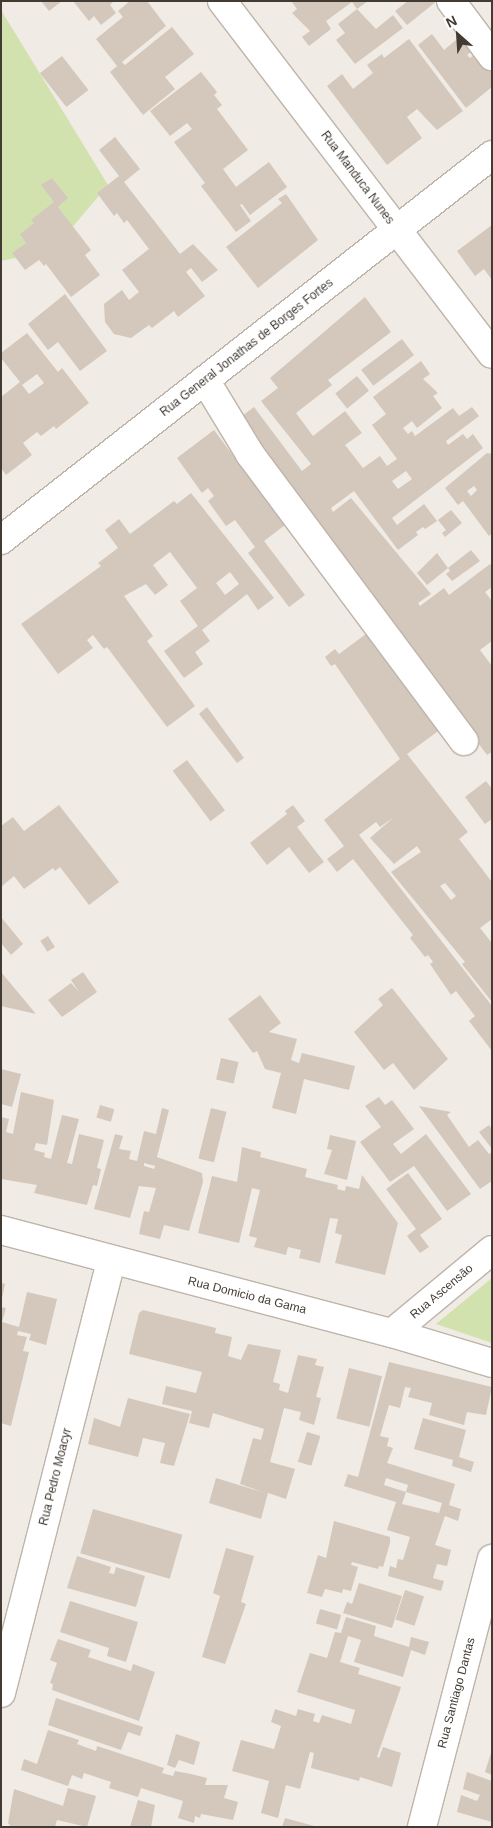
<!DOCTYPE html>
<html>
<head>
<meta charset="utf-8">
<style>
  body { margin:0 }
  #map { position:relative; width:493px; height:1828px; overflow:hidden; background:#f0ebe4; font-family:Arial,sans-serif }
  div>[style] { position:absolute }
  .green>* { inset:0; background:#d2e2af }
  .building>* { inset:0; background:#d4c8bd; transform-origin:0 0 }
  .roads { filter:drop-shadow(1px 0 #beb4aa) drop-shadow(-1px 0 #beb4aa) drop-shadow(0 1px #beb4aa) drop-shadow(0 -1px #beb4aa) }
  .minor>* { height:28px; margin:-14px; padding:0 14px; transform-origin:14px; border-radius:14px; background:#fff }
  span { translate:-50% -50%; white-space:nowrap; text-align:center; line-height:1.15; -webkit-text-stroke:5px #fff; paint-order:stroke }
  .street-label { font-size:12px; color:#423b34 }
  .frame { position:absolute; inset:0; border:2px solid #423b34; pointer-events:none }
  .north { position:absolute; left:433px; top:10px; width:50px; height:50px; -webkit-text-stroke:4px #fff; paint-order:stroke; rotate:334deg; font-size:14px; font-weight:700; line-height:20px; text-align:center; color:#423b34 }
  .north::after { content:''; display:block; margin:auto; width:18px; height:22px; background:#423b34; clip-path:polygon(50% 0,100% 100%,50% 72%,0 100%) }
</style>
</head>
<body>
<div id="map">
  <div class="green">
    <i style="clip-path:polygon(1px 10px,108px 185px,53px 250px,1px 261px)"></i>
    <i style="clip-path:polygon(492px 1278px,492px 1343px,436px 1324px)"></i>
  </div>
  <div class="building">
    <i style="clip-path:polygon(41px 1px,62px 1px,49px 11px)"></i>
    <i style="clip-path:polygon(73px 1px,114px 1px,110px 5px,116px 13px,101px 25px,94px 16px,89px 21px)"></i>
    <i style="clip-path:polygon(130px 1px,147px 1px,166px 26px,122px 62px,125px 65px,172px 27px,194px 54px,165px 77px,175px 89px,143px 115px,110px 72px,117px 66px,96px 39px,123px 17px,118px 11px)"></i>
    <i style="clip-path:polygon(291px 1px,368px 1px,357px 9px,352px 2px,326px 21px,331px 29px,309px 46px,302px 37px,310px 31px,292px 13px,297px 9px)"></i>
    <i style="clip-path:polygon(408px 1px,437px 1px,407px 25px,395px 11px)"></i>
    <i style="clip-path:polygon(357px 9px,376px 29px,393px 15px,403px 28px,355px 64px,336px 40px,345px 33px,338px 24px)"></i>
    <i style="clip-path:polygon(432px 34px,444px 50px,456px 40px,460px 44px,467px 39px,475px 49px,467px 55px,470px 58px,478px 52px,492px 71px,492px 87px,466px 108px,418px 45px)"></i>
    <i style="clip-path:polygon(409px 39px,463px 111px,437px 130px,417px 109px,407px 117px,422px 138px,387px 165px,327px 86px,342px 74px,353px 89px,373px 73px,367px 65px,382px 54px,384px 58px)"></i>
    <i style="left:62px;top:56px;width:43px;height:28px;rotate:52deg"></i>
    <i style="clip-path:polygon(201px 72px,217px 92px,214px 95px,222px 105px,217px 109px,248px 150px,223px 169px,236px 187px,269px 162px,287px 187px,250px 215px,242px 204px,240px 205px,251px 221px,236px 232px,201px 186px,205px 183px,174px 142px,192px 129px,187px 123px,170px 136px,150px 111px)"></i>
    <i style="clip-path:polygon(115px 137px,140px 169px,124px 182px,180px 254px,193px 244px,218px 270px,202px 282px,191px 268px,186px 272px,205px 296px,178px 317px,174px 311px,152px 328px,149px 325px,131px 338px,114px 334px,105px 322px,104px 304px,122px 290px,129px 300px,139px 292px,122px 270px,149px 249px,127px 220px,124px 223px,117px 213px,114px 216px,97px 193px,119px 176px,99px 150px)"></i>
    <i style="clip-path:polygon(52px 178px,68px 198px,58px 207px,91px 250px,85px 255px,100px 275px,71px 297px,46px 264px,44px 266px,39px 260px,25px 270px,12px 253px,26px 243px,20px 234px,34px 223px,31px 220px,54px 202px,41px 185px)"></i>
    <i style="clip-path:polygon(286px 194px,318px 240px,258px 288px,226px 247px,282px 203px,278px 199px)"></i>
    <i style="clip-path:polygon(492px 225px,492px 280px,484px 269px,475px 276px,457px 251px)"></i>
    <i style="clip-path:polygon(65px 294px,107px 351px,80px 371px,58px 342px,48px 350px,28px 324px)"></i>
    <i style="clip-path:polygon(evenodd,365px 297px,391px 332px,328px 380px,332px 385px,296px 413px,313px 436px,345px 411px,362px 433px,345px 445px,363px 468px,380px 456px,387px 466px,397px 459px,372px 425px,386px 414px,373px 397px,421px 361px,430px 374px,423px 379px,438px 393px,433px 396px,442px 408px,417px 428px,412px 421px,403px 428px,408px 434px,412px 431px,415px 436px,453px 408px,459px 416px,472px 407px,479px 416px,446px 441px,448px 445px,463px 434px,467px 439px,473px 434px,483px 448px,392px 518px,397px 525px,424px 504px,437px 521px,425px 529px,423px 527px,416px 532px,418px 535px,398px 550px,354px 491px,331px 508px,333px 512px,351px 498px,431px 594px,418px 603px,420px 606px,444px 588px,449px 595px,490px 564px,492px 566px,492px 587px,485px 592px,492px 601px,492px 641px,480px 650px,492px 666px,492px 752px,487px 755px,316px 524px,234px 422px,254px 407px,302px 471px,311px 464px,261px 401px,278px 388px,270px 378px,365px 297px,406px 471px,412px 479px,398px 489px,392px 481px,406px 471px)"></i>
    <i style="clip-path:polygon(evenodd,27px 333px,58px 372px,62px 368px,89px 403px,56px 429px,54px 426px,41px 436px,37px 432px,23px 443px,32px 455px,6px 475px,1px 468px,1px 397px,20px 382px,1px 358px,1px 353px,27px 333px,37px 374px,44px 383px,29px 394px,22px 385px,37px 374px)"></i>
    <i style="left:402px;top:339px;width:20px;height:51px;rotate:53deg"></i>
    <i style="left:357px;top:376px;width:19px;height:28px;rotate:51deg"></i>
    <i style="clip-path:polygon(214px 430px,285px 525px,264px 541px,305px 595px,289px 607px,248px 553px,255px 547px,235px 520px,226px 526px,208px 501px,214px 496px,208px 488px,202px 493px,177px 458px)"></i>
    <i style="clip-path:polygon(evenodd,487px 453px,492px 454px,492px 533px,489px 536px,463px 501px,458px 505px,445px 488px,487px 453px,474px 486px,477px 490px,471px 496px,467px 491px,474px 486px)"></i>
    <i style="clip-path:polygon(evenodd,191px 493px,274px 598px,258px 610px,247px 594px,202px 630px,210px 641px,195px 652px,203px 664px,184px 678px,164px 651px,198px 626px,180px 601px,197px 588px,170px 552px,153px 565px,168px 585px,155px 595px,146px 584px,124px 596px,153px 636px,147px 641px,195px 706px,167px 727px,107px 647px,104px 649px,93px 635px,87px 640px,93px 648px,58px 674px,21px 624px,101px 566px,98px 563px,118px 548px,105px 530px,119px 519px,130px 534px,174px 501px,177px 504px,191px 493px,230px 572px,239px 584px,225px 595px,216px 583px,230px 572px)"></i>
    <i style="clip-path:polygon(451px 510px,462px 523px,445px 537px,442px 533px,446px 530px,438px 520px)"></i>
    <i style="clip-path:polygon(471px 550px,480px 561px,452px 581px,446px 574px,450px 571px,448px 568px,427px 585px,417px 573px,437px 553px,448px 568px)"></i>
    <i style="clip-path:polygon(evenodd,366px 634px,379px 652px,381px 650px,441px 729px,407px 754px,468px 832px,459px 839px,492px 882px,492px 919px,480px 928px,492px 943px,492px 1002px,462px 964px,465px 962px,391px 872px,421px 852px,417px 846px,394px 864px,370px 838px,394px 817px,380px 827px,376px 822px,359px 835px,492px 1006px,492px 1051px,469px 1021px,475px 1016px,456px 991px,451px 995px,430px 964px,433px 962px,428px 955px,425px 957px,410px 938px,413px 935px,353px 859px,337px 872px,327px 859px,344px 846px,324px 820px,400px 759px,335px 664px,331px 666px,325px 657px,335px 649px,339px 654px,366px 634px,445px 883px,456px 896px,451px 900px,440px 886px,445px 883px)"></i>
    <i style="clip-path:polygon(207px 707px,244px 758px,237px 763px,199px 714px)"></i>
    <i style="left:187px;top:760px;width:63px;height:18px;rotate:53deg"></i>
    <i style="clip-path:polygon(486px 781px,492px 789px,492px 819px,485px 824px,465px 797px)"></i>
    <i style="clip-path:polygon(59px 805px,119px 882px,89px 905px,60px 867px,55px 871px,53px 868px,24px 889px,14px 876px,1px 887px,1px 826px,13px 817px,24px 831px)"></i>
    <i style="clip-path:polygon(293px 805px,305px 821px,297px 827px,324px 862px,309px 873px,289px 847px,267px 865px,250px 843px,287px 814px,285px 811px)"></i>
    <i style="clip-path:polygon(1px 917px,23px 944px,11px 955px,1px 943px)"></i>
    <i style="left:48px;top:936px;width:13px;height:9px;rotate:58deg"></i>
    <i style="clip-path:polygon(1px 972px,36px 1014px,1px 1006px)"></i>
    <i style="clip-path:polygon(83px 972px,97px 992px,62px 1017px,48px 1000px,71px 983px,79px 992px,71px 980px)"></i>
    <i style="clip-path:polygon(392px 988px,448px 1059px,414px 1090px,393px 1063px,384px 1070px,354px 1032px,383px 1005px,378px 999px)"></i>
    <i style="clip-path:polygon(260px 995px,281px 1023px,269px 1032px,297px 1039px,291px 1060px,299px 1063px,302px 1053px,355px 1066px,349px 1090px,304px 1079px,296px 1114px,272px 1108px,281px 1073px,265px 1069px,257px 1051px,253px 1053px,228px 1019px)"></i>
    <i style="left:221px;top:1058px;width:18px;height:22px;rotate:13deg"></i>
    <i style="clip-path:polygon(1px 1069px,21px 1074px,12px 1107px,1px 1104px)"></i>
    <i style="clip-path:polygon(21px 1092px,54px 1100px,47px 1145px,36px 1143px,34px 1150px,45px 1153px,44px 1157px,51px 1159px,62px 1115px,79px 1119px,67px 1163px,72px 1164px,79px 1134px,104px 1140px,97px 1168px,101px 1169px,97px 1186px,93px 1185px,87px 1205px,34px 1193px,37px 1185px,1px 1179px,1px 1117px,9px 1119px,6px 1132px,13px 1134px)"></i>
    <i style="clip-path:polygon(379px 1097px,385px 1105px,392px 1100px,414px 1129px,393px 1144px,401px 1154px,426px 1134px,471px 1194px,447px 1211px,414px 1166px,390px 1182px,360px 1142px,381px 1127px,365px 1106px)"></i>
    <i style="left:100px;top:1105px;width:15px;height:13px;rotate:16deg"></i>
    <i style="clip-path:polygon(419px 1106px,451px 1112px,447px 1115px,469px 1147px,478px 1140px,489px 1154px,492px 1152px,492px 1181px,480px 1189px)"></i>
    <i style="clip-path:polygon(evenodd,162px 1108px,169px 1110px,157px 1157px,202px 1173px,203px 1182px,189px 1231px,164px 1225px,160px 1239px,139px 1234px,144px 1211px,149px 1212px,156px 1188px,139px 1186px,130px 1218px,94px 1209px,115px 1134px,123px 1136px,119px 1149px,131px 1151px,129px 1159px,137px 1161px,144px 1131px,156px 1134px,162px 1108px,144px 1163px,155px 1166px,154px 1169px,144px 1166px,144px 1163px)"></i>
    <i style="left:211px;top:1108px;width:16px;height:52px;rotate:14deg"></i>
    <i style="clip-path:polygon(489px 1125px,492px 1129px,492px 1149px,479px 1132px)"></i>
    <i style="clip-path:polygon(330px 1135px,356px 1141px,347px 1180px,324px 1174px,332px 1150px,327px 1149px)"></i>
    <i style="clip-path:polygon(242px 1147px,261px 1152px,260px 1157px,307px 1169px,305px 1177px,338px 1185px,337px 1189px,345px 1191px,346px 1186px,359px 1189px,362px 1175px,398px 1223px,385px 1275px,335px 1263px,342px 1235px,335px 1233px,338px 1219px,330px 1218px,320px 1263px,299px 1258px,301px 1250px,288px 1247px,286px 1255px,254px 1247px,257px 1238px,249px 1236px,260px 1190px,252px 1188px,239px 1243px,198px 1233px,212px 1176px,237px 1182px)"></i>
    <i style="clip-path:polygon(408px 1173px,442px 1219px,420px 1235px,429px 1247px,420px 1253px,407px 1236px,416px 1229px,386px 1189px)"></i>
    <i style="clip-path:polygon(1px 1283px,5px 1284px,2px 1298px,1px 1298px)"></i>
    <i style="clip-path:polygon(27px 1292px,57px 1299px,46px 1345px,29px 1340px,31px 1334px,18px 1331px,17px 1335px,27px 1337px,23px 1351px,29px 1352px,11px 1426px,1px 1423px,1px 1307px,6px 1308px,2px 1322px,19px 1327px)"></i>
    <i style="clip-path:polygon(143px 1310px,216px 1328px,215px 1333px,232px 1337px,228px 1356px,241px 1360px,248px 1344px,281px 1350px,273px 1382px,280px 1384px,279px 1390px,288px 1393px,298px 1355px,317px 1359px,315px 1365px,324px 1367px,316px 1397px,321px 1398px,314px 1425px,299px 1420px,301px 1412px,284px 1408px,270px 1462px,295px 1469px,286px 1499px,268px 1493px,261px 1519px,209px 1503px,216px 1478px,262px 1492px,240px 1484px,253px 1438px,261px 1440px,264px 1429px,213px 1413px,209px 1428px,189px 1423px,192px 1411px,162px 1404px,166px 1386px,196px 1393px,202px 1372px,129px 1354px,139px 1313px)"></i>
    <i style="clip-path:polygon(evenodd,389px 1362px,492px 1387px,486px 1415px,467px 1412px,464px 1425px,429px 1415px,432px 1403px,408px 1397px,411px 1388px,405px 1387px,400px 1408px,389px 1405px,380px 1436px,389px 1438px,387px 1446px,393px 1448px,387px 1463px,455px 1484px,449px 1505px,461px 1509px,458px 1521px,445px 1516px,435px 1545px,451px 1550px,447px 1566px,437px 1564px,433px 1578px,444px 1581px,441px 1591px,388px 1576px,390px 1566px,396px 1568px,398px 1559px,403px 1560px,410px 1537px,387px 1530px,396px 1502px,344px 1486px,348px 1474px,358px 1477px,389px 1362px,386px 1478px,408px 1485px,406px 1492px,442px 1503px,439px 1513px,402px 1504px,406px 1492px,384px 1485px,386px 1478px)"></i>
    <i style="left:349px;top:1368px;width:34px;height:52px;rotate:14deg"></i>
    <i style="clip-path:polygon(128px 1398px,190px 1414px,174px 1466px,160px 1463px,165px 1443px,143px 1438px,138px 1457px,88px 1444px,94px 1418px,120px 1427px)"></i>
    <i style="clip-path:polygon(423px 1418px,466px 1430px,459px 1457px,474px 1462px,471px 1472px,452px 1466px,453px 1460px,414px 1449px)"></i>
    <i style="left:307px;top:1432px;width:14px;height:31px;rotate:17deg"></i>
    <i style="left:93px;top:1509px;width:93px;height:46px;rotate:16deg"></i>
    <i style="clip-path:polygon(334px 1521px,390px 1537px,390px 1543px,383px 1567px,379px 1566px,378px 1569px,352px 1562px,351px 1565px,358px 1567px,351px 1591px,343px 1589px,342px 1593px,325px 1589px,322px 1597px,307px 1593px,318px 1555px,326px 1558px)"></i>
    <i style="clip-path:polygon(226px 1548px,254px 1556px,241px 1602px,246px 1604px,225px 1664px,202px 1657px,220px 1596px,213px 1593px)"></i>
    <i style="clip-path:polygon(77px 1556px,111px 1567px,109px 1573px,114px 1574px,116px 1567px,145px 1576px,136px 1607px,67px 1588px)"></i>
    <i style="clip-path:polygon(359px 1583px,402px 1596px,392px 1628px,343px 1613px,347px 1602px,352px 1604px)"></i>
    <i style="left:405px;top:1590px;width:20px;height:31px;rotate:18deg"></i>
    <i style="clip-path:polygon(70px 1601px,138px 1622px,126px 1662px,107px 1656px,109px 1648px,60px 1632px)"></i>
    <i style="left:320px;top:1609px;width:22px;height:15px;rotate:16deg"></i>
    <i style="clip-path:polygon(346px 1617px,376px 1626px,374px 1636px,409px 1647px,411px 1637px,429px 1642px,425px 1655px,411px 1650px,403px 1677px,354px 1662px,361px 1640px,348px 1636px,340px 1662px,360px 1668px,358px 1674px,401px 1687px,377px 1757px,379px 1758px,383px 1747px,401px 1753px,392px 1787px,360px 1777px,359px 1781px,311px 1768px,314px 1753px,310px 1752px,300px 1789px,286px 1785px,278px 1818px,261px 1813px,269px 1781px,232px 1771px,241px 1740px,274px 1749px,281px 1726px,271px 1722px,275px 1709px,296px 1716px,298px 1709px,315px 1714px,313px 1721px,319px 1723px,322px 1715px,351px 1724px,355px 1710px,297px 1692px,310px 1653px,327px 1658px,335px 1632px,341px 1633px)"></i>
    <i style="clip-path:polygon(58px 1639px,91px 1650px,88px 1657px,131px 1671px,133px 1664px,155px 1672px,139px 1721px,52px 1690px,53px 1684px,50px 1683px,57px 1663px,50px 1660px)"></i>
    <i style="clip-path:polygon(56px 1698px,143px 1727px,140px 1736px,128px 1732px,121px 1750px,48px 1725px)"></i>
    <i style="clip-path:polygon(48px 1730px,79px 1740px,77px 1744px,96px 1751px,97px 1746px,164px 1768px,162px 1773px,173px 1776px,175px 1771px,191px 1774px,207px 1778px,205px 1785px,228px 1785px,224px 1798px,238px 1802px,233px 1820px,201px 1814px,200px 1818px,195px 1816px,194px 1823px,178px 1818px,183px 1801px,141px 1788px,138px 1797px,109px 1788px,111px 1782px,84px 1773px,82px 1779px,72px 1775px,68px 1786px,21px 1770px,24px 1759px,37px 1764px)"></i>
    <i style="clip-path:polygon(176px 1734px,200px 1742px,194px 1765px,179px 1760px,175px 1768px,167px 1765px)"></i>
    <i style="clip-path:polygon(491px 1753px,492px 1753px,492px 1775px,485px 1772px)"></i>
    <i style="clip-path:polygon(467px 1772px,492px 1781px,492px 1822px,457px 1812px,461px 1795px,477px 1801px,480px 1795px,463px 1789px)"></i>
    <i style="clip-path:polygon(68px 1788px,96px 1796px,87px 1827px,57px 1820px,55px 1827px,11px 1827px,8px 1823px,14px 1789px,63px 1806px)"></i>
    <i style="clip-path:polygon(138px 1800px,155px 1805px,151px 1827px,130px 1827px)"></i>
    <i style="clip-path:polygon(285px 1818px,314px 1826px,314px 1827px,282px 1827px)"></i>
  </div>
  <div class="roads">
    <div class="minor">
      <i style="left:222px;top:1px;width:444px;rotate:52.6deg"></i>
      <i style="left:451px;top:1px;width:69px;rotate:53.3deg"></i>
      <i style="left:205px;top:380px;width:87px;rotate:58.7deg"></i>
      <i style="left:250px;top:454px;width:358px;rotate:53.3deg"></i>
      <i style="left:1px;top:540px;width:624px;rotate:-38.1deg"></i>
      <i style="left:1px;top:1230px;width:404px;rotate:14.8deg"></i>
      <i style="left:392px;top:1333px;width:104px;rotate:16.7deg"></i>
      <i style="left:392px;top:1333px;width:130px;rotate:-39.7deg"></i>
      <i style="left:1px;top:1693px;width:446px;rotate:-75.7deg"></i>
      <i style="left:422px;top:1827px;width:277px;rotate:-75.4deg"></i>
    </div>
  </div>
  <div class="street-label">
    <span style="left:357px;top:178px;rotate:53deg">Rua Manduca Nunes</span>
    <span style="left:247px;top:348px;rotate:-38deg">Rua General Jonathas de Borges Fortes</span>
    <span style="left:442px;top:1292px;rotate:-40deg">Rua Ascensão</span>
    <span style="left:247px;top:1296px;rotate:14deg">Rua Domicio da Gama</span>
    <span style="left:56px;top:1477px;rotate:-76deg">Rua Pedro Moacyr</span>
    <span style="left:457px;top:1693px;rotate:-75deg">Rua Santiago Dantas</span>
  </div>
  <div class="frame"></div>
  <div class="north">N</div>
</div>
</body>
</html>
